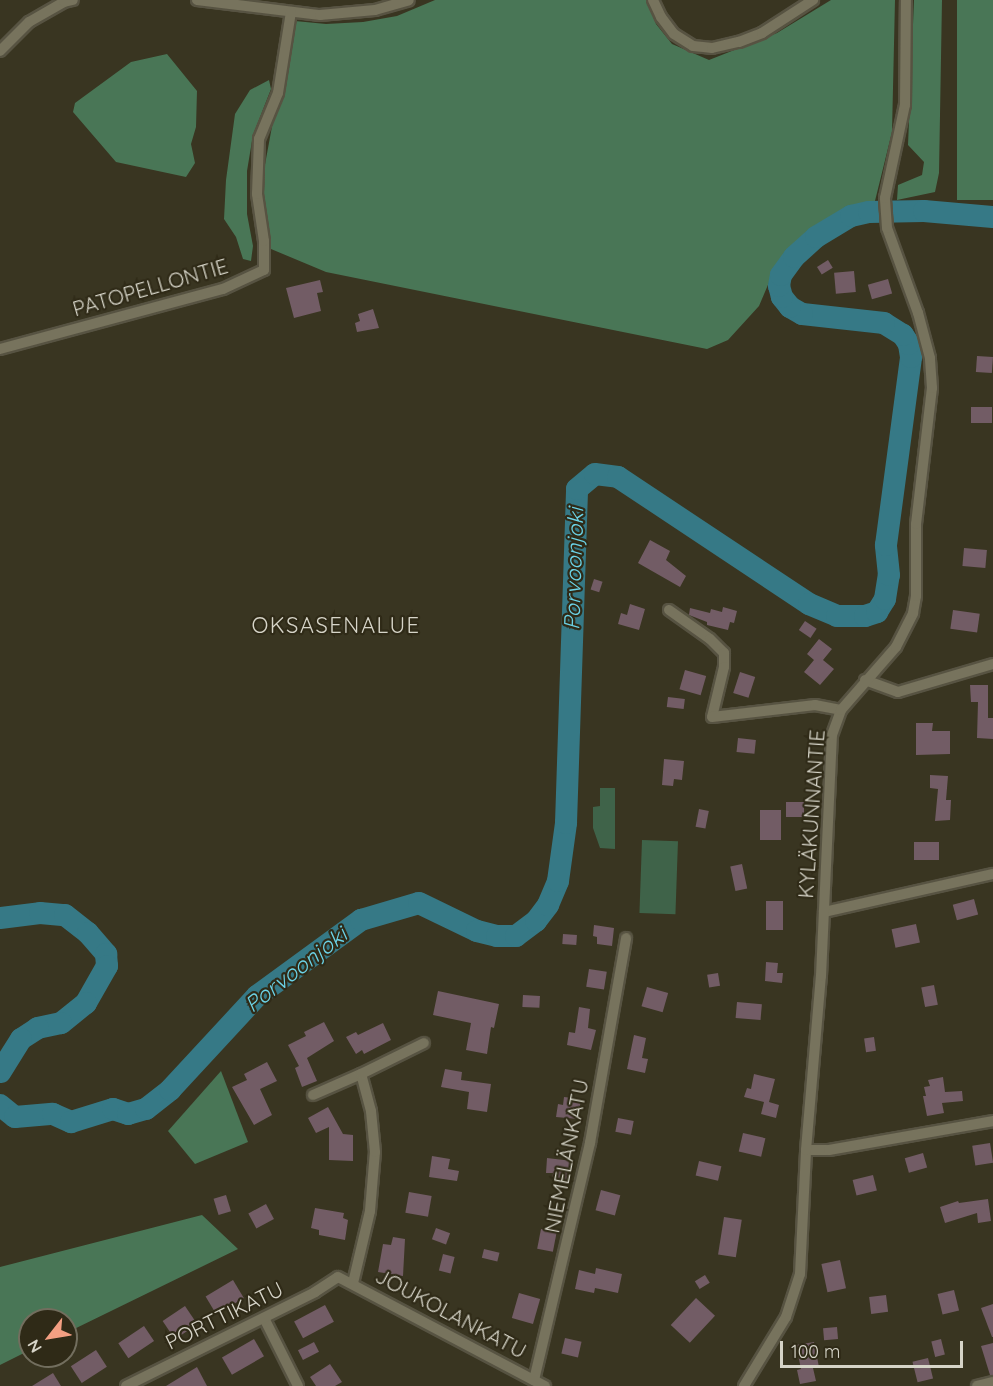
<!DOCTYPE html>
<html>
<head>
<meta charset="utf-8">
<style>
  body { margin:0 }
  #map { position:relative; width:993px; height:1386px; overflow:hidden; background:#393521; font-family:Quicksand,sans-serif }
  div>[style] { position:absolute }
  .green>* { inset:0; background:#3f6349; transform-origin:0 0 }
  .forest>* { inset:0; background:#497656; transform-origin:0 0 }
  .river>* { height:22px; margin:-11px; padding:0 11px; transform-origin:11px; border-radius:11px; background:#367986 }
  .building>* { inset:0; background:#725c65; transform-origin:0 0 }
  .roads { filter:drop-shadow(2px 0 #575342) drop-shadow(-2px 0 #575342) drop-shadow(0 2px #575342) drop-shadow(0 -2px #575342) }
  .minor>* { height:10px; margin:-5px; padding:0 5px; transform-origin:5px; border-radius:5px; background:#77735d }
  span { translate:-50% -50%; white-space:nowrap; text-align:center; line-height:1.15; -webkit-text-stroke:4.5px #2f2a17; paint-order:stroke }
  .street-label { font-size:21px; color:#d6d4c8 }
  .water-label { font-size:22px; color:#6cd4e8; font-style:italic }
  .neighbourhood-label { font-size:22px; color:#d6d4c8; letter-spacing:1.5px }
  .north { position:absolute; left:18px; top:1308px; width:60px; height:60px; box-sizing:border-box; background:#2f2a17; border:2px solid #726e5e; border-radius:50%; rotate:239deg; font-size:16px; font-weight:700; line-height:24px; text-align:center; color:#d6d4c8 }
  .north::after { content:''; display:block; margin:auto; width:21px; height:27px; background:#f39f82; clip-path:polygon(50% 0,100% 100%,50% 72%,0 100%) }
  .scale { position:absolute; left:780px; top:1341px; width:183px; height:27px; box-sizing:border-box; border:3px solid #d6d4c8; border-top:0; padding-left:8px; font-size:18px; line-height:21px; white-space:nowrap; color:#d6d4c8; -webkit-text-stroke:4px #2f2a17; paint-order:stroke }
</style>
</head>
<body>
<div id="map">
  <div class="green">
    <i style="clip-path:polygon(600px 788px,615px 788px,615px 849px,600px 848px,593px 828px,593px 807px,600px 806px)"></i>
    <i style="left:642px;top:840px;width:36px;height:73px;rotate:2deg"></i>
  </div>
  <div class="forest">
    <i style="clip-path:polygon(435px 0,647px 0,656px 24px,672px 44px,709px 60px,777px 33px,831px 0,895px 0,892px 132px,874px 205px,847px 209px,814px 226px,770px 280px,759px 306px,728px 340px,707px 349px,326px 272px,271px 249px,259px 197px,273px 121px,288px 72px,295px 21px,326px 24px,363px 22px,397px 16px)"></i>
    <i style="clip-path:polygon(914px 0,942px 0,939px 173px,935px 192px,897px 200px,898px 185px,922px 175px,924px 162px,908px 145px)"></i>
    <i style="left:957px;top:0;width:36px;height:200px"></i>
    <i style="clip-path:polygon(167px 54px,197px 91px,196px 127px,191px 144px,195px 163px,186px 177px,116px 162px,73px 112px,75px 103px,131px 62px)"></i>
    <i style="clip-path:polygon(269px 80px,271px 89px,253px 135px,247px 171px,247px 214px,253px 246px,251px 261px,243px 259px,236px 237px,224px 219px,226px 180px,235px 114px,250px 90px)"></i>
    <i style="clip-path:polygon(221px 1071px,248px 1142px,195px 1164px,168px 1131px)"></i>
    <i style="clip-path:polygon(202px 1215px,238px 1249px,66px 1333px,66px 1320px,30px 1320px,30px 1350px,0 1365px,0 1267px)"></i>
  </div>
  <div class="river">
    <i style="left:0;top:918px;width:40px;rotate:-7.1deg"></i>
    <i style="left:40px;top:913px;width:25px;rotate:5deg"></i>
    <i style="left:65px;top:915px;width:29px;rotate:38deg"></i>
    <i style="left:88px;top:933px;width:28px;rotate:49deg"></i>
    <i style="left:106px;top:954px;width:12px;rotate:85deg"></i>
    <i style="left:107px;top:966px;width:43px;rotate:119.6deg"></i>
    <i style="left:86px;top:1003px;width:32px;rotate:141deg"></i>
    <i style="left:61px;top:1023px;width:24px;rotate:168deg"></i>
    <i style="left:38px;top:1028px;width:20px;rotate:147deg"></i>
    <i style="left:21px;top:1039px;width:39px;rotate:122deg"></i>
    <i style="left:0;top:1105px;width:19px;rotate:39deg"></i>
    <i style="left:15px;top:1117px;width:38px;rotate:-5deg"></i>
    <i style="left:53px;top:1114px;width:20px;rotate:24deg"></i>
    <i style="left:71px;top:1122px;width:44px;rotate:-17.2deg"></i>
    <i style="left:113px;top:1109px;width:16px;rotate:18deg"></i>
    <i style="left:128px;top:1114px;width:19px;rotate:-16deg"></i>
    <i style="left:146px;top:1109px;width:31px;rotate:-38deg"></i>
    <i style="left:170px;top:1090px;width:128px;rotate:-47.2deg"></i>
    <i style="left:257px;top:996px;width:129px;rotate:-36.2deg"></i>
    <i style="left:361px;top:920px;width:60px;rotate:-16.3deg"></i>
    <i style="left:419px;top:903px;width:64px;rotate:25.8deg"></i>
    <i style="left:477px;top:931px;width:21px;rotate:14deg"></i>
    <i style="left:497px;top:936px;width:19px"></i>
    <i style="left:516px;top:936px;width:25px;rotate:-37deg"></i>
    <i style="left:536px;top:921px;width:20px;rotate:-53deg"></i>
    <i style="left:548px;top:905px;width:26px;rotate:-67deg"></i>
    <i style="left:558px;top:881px;width:59px;rotate:-82.1deg"></i>
    <i style="left:566px;top:823px;width:334px;rotate:-88.1deg"></i>
    <i style="left:577px;top:489px;width:23px;rotate:-40deg"></i>
    <i style="left:595px;top:474px;width:23px;rotate:7deg"></i>
    <i style="left:618px;top:477px;width:229px;rotate:33.6deg"></i>
    <i style="left:809px;top:604px;width:30px;rotate:23deg"></i>
    <i style="left:837px;top:616px;width:28px"></i>
    <i style="left:865px;top:616px;width:13px;rotate:-18deg"></i>
    <i style="left:877px;top:612px;width:15px;rotate:-58deg"></i>
    <i style="left:885px;top:599px;width:24px;rotate:-81deg"></i>
    <i style="left:889px;top:575px;width:30px;rotate:-96deg"></i>
    <i style="left:886px;top:545px;width:190px;rotate:-82.4deg"></i>
    <i style="left:911px;top:357px;width:13px;rotate:-99deg"></i>
    <i style="left:909px;top:344px;width:11px;rotate:-124deg"></i>
    <i style="left:903px;top:335px;width:22px;rotate:-148deg"></i>
    <i style="left:884px;top:323px;width:82px;rotate:-173.7deg"></i>
    <i style="left:802px;top:314px;width:14px;rotate:-150deg"></i>
    <i style="left:790px;top:307px;width:13px;rotate:-129deg"></i>
    <i style="left:782px;top:297px;width:11px;rotate:-105deg"></i>
    <i style="left:779px;top:286px;width:11px;rotate:-80deg"></i>
    <i style="left:781px;top:275px;width:22px;rotate:-54deg"></i>
    <i style="left:794px;top:257px;width:30px;rotate:-42deg"></i>
    <i style="left:816px;top:237px;width:41px;rotate:-31deg"></i>
    <i style="left:851px;top:216px;width:18px;rotate:-13deg"></i>
    <i style="left:869px;top:212px;width:55px;rotate:-1deg"></i>
    <i style="left:924px;top:211px;width:69px;rotate:5deg"></i>
  </div>
  <div class="building">
    <i style="left:828px;top:260px;width:9px;height:13px;rotate:58deg"></i>
    <i style="left:854px;top:271px;width:21px;height:20px;rotate:85deg"></i>
    <i style="left:888px;top:279px;width:15px;height:21px;rotate:74deg"></i>
    <i style="clip-path:polygon(320px 280px,323px 292px,317px 293px,321px 311px,294px 318px,286px 288px)"></i>
    <i style="clip-path:polygon(373px 309px,379px 328px,357px 332px,355px 323px,360px 321px,358px 314px)"></i>
    <i style="left:977px;top:356px;width:16px;height:16px;rotate:4deg"></i>
    <i style="left:971px;top:407px;width:21px;height:16px"></i>
    <i style="clip-path:polygon(650px 540px,670px 551px,666px 560px,686px 576px,680px 587px,638px 563px)"></i>
    <i style="left:964px;top:548px;width:23px;height:18px;rotate:5deg"></i>
    <i style="left:594px;top:579px;width:9px;height:11px;rotate:18deg"></i>
    <i style="clip-path:polygon(630px 604px,645px 609px,639px 630px,618px 624px,621px 613px,627px 615px)"></i>
    <i style="clip-path:polygon(723px 607px,737px 611px,734px 623px,730px 622px,728px 630px,707px 625px,707px 622px,689px 615px,690px 608px,710px 613px,711px 609px,722px 612px)"></i>
    <i style="left:953px;top:610px;width:27px;height:19px;rotate:8deg"></i>
    <i style="left:805px;top:621px;width:14px;height:11px;rotate:34deg"></i>
    <i style="clip-path:polygon(819px 639px,832px 649px,823px 660px,834px 669px,820px 685px,804px 672px,814px 660px,807px 654px)"></i>
    <i style="left:685px;top:670px;width:22px;height:20px;rotate:16deg"></i>
    <i style="left:740px;top:672px;width:16px;height:22px;rotate:18deg"></i>
    <i style="clip-path:polygon(970px 685px,988px 685px,988px 718px,993px 718px,993px 739px,977px 738px,978px 702px,971px 702px)"></i>
    <i style="left:668px;top:697px;width:17px;height:10px;rotate:7deg"></i>
    <i style="clip-path:polygon(916px 723px,933px 723px,932px 731px,950px 731px,950px 754px,916px 755px)"></i>
    <i style="left:738px;top:738px;width:18px;height:14px;rotate:6deg"></i>
    <i style="clip-path:polygon(664px 759px,684px 761px,682px 780px,674px 779px,673px 786px,662px 785px)"></i>
    <i style="clip-path:polygon(930px 775px,948px 776px,946px 800px,951px 800px,950px 820px,935px 821px,938px 789px,930px 788px)"></i>
    <i style="left:786px;top:802px;width:18px;height:15px"></i>
    <i style="left:699px;top:809px;width:10px;height:18px;rotate:11deg"></i>
    <i style="left:760px;top:810px;width:21px;height:30px"></i>
    <i style="left:914px;top:842px;width:25px;height:18px"></i>
    <i style="left:742px;top:864px;width:25px;height:12px;rotate:78deg"></i>
    <i style="left:974px;top:899px;width:16px;height:22px;rotate:75deg"></i>
    <i style="left:766px;top:901px;width:17px;height:29px"></i>
    <i style="left:916px;top:924px;width:19px;height:25px;rotate:78deg"></i>
    <i style="clip-path:polygon(594px 925px,614px 928px,612px 946px,597px 944px,597px 937px,593px 936px)"></i>
    <i style="left:563px;top:934px;width:14px;height:10px;rotate:4deg"></i>
    <i style="clip-path:polygon(766px 962px,778px 963px,777px 973px,783px 973px,782px 983px,765px 981px)"></i>
    <i style="left:589px;top:969px;width:18px;height:18px;rotate:9deg"></i>
    <i style="left:718px;top:973px;width:13px;height:11px;rotate:81deg"></i>
    <i style="left:934px;top:985px;width:20px;height:13px;rotate:79deg"></i>
    <i style="left:647px;top:987px;width:22px;height:20px;rotate:16deg"></i>
    <i style="clip-path:polygon(438px 991px,499px 1004px,494px 1028px,491px 1027px,487px 1054px,466px 1050px,471px 1023px,433px 1015px)"></i>
    <i style="left:523px;top:995px;width:17px;height:12px;rotate:3deg"></i>
    <i style="left:737px;top:1002px;width:25px;height:16px;rotate:5deg"></i>
    <i style="clip-path:polygon(579px 1007px,590px 1009px,588px 1028px,596px 1030px,591px 1050px,567px 1045px,569px 1032px,575px 1033px)"></i>
    <i style="clip-path:polygon(324px 1022px,334px 1041px,307px 1058px,317px 1081px,302px 1087px,295px 1068px,299px 1066px,288px 1045px,306px 1036px,304px 1032px)"></i>
    <i style="clip-path:polygon(383px 1023px,391px 1040px,364px 1054px,362px 1050px,356px 1054px,346px 1037px,356px 1032px,358px 1035px)"></i>
    <i style="clip-path:polygon(634px 1035px,646px 1038px,642px 1058px,648px 1059px,645px 1073px,627px 1069px)"></i>
    <i style="left:874px;top:1037px;width:14px;height:10px;rotate:82deg"></i>
    <i style="clip-path:polygon(267px 1062px,277px 1081px,260px 1089px,272px 1115px,254px 1125px,232px 1087px,247px 1080px,244px 1074px)"></i>
    <i style="clip-path:polygon(445px 1069px,462px 1072px,461px 1080px,491px 1084px,487px 1112px,467px 1109px,469px 1092px,441px 1087px)"></i>
    <i style="clip-path:polygon(754px 1074px,775px 1079px,769px 1102px,779px 1105px,776px 1118px,761px 1114px,764px 1102px,744px 1097px,747px 1088px,751px 1089px)"></i>
    <i style="clip-path:polygon(943px 1077px,945px 1092px,962px 1091px,963px 1101px,942px 1103px,944px 1113px,927px 1116px,923px 1096px,926px 1096px,924px 1087px,930px 1086px,928px 1080px)"></i>
    <i style="clip-path:polygon(564px 1097px,581px 1099px,578px 1119px,556px 1117px,558px 1104px,563px 1105px)"></i>
    <i style="clip-path:polygon(328px 1107px,343px 1134px,353px 1135px,353px 1161px,329px 1160px,329px 1127px,316px 1133px,308px 1118px)"></i>
    <i style="left:618px;top:1118px;width:16px;height:14px;rotate:11deg"></i>
    <i style="left:743px;top:1133px;width:23px;height:19px;rotate:13deg"></i>
    <i style="left:990px;top:1143px;width:20px;height:18px;rotate:81deg"></i>
    <i style="left:923px;top:1153px;width:15px;height:19px;rotate:74deg"></i>
    <i style="clip-path:polygon(432px 1156px,450px 1159px,448px 1169px,459px 1171px,457px 1181px,429px 1177px)"></i>
    <i style="clip-path:polygon(547px 1158px,572px 1161px,570px 1183px,552px 1180px,553px 1173px,546px 1173px)"></i>
    <i style="left:699px;top:1161px;width:23px;height:15px;rotate:13deg"></i>
    <i style="left:873px;top:1175px;width:16px;height:21px;rotate:76deg"></i>
    <i style="left:601px;top:1190px;width:20px;height:21px;rotate:15deg"></i>
    <i style="left:409px;top:1192px;width:23px;height:21px;rotate:10deg"></i>
    <i style="left:226px;top:1195px;width:17px;height:13px;rotate:73deg"></i>
    <i style="clip-path:polygon(988px 1199px,991px 1221px,978px 1223px,977px 1213px,945px 1223px,940px 1207px,958px 1201px,959px 1203px)"></i>
    <i style="left:266px;top:1204px;width:17px;height:20px;rotate:62deg"></i>
    <i style="clip-path:polygon(315px 1208px,344px 1213px,343px 1218px,348px 1220px,345px 1240px,319px 1235px,319px 1230px,311px 1228px)"></i>
    <i style="left:724px;top:1217px;width:18px;height:38px;rotate:9deg"></i>
    <i style="left:436px;top:1228px;width:15px;height:12px;rotate:20deg"></i>
    <i style="left:541px;top:1229px;width:16px;height:20px;rotate:11deg"></i>
    <i style="clip-path:polygon(393px 1237px,405px 1239px,403px 1276px,378px 1272px,383px 1244px,391px 1245px)"></i>
    <i style="left:484px;top:1249px;width:16px;height:9px;rotate:14deg"></i>
    <i style="left:443px;top:1254px;width:12px;height:17px;rotate:14deg"></i>
    <i style="left:840px;top:1260px;width:29px;height:19px;rotate:78deg"></i>
    <i style="clip-path:polygon(596px 1268px,622px 1274px,618px 1293px,595px 1288px,594px 1293px,575px 1289px,579px 1270px,595px 1274px)"></i>
    <i style="left:705px;top:1275px;width:9px;height:12px;rotate:58deg"></i>
    <i style="left:233px;top:1280px;width:21px;height:32px;rotate:59deg"></i>
    <i style="left:954px;top:1290px;width:21px;height:17px;rotate:76deg"></i>
    <i style="left:519px;top:1293px;width:22px;height:26px;rotate:16deg"></i>
    <i style="left:886px;top:1295px;width:17px;height:17px;rotate:83deg"></i>
    <i style="left:696px;top:1298px;width:26px;height:37px;rotate:43deg"></i>
    <i style="clip-path:polygon(993px 1304px,993px 1337px,992px 1337px,981px 1308px)"></i>
    <i style="left:325px;top:1305px;width:19px;height:35px;rotate:62deg"></i>
    <i style="left:185px;top:1306px;width:22px;height:27px;rotate:56deg"></i>
    <i style="left:144px;top:1326px;width:18px;height:31px;rotate:56deg"></i>
    <i style="left:837px;top:1327px;width:12px;height:14px;rotate:85deg"></i>
    <i style="left:565px;top:1338px;width:17px;height:16px;rotate:13deg"></i>
    <i style="left:254px;top:1339px;width:20px;height:37px;rotate:60deg"></i>
    <i style="left:941px;top:1339px;width:16px;height:10px;rotate:76deg"></i>
    <i style="left:314px;top:1342px;width:11px;height:18px;rotate:63deg"></i>
    <i style="clip-path:polygon(814px 1342px,819px 1367px,813px 1368px,816px 1381px,800px 1384px,797px 1370px,801px 1369px,796px 1345px)"></i>
    <i style="clip-path:polygon(993px 1343px,993px 1375px,990px 1375px,981px 1346px)"></i>
    <i style="left:96px;top:1350px;width:20px;height:30px;rotate:57deg"></i>
    <i style="left:928px;top:1358px;width:21px;height:16px;rotate:76deg"></i>
    <i style="clip-path:polygon(330px 1364px,342px 1382px,335px 1386px,316px 1386px,310px 1377px)"></i>
    <i style="clip-path:polygon(197px 1367px,207px 1386px,166px 1386px)"></i>
    <i style="clip-path:polygon(53px 1373px,61px 1386px,32px 1386px)"></i>
  </div>
  <div class="roads">
    <div class="minor">
      <i style="left:197px;top:0;width:124px;rotate:7deg"></i>
      <i style="left:320px;top:15px;width:55px;rotate:-5.2deg"></i>
      <i style="left:375px;top:10px;width:35px;rotate:-16deg"></i>
      <i style="left:653px;top:0;width:19px;rotate:65deg"></i>
      <i style="left:661px;top:17px;width:21px;rotate:53deg"></i>
      <i style="left:674px;top:34px;width:22px;rotate:32deg"></i>
      <i style="left:693px;top:46px;width:19px;rotate:6deg"></i>
      <i style="left:712px;top:48px;width:28px;rotate:-13deg"></i>
      <i style="left:739px;top:42px;width:25px;rotate:-21deg"></i>
      <i style="left:762px;top:33px;width:61px;rotate:-32.9deg"></i>
      <i style="left:0;top:51px;width:41px;rotate:-45deg"></i>
      <i style="left:29px;top:22px;width:40px;rotate:-29.7deg"></i>
      <i style="left:64px;top:2px;width:9px;rotate:-13deg"></i>
      <i style="left:0;top:349px;width:231px;rotate:-15.1deg"></i>
      <i style="left:223px;top:289px;width:45px;rotate:-24.9deg"></i>
      <i style="left:264px;top:270px;width:29px;rotate:-90deg"></i>
      <i style="left:264px;top:241px;width:48px;rotate:-98.5deg"></i>
      <i style="left:257px;top:194px;width:55px;rotate:-87.9deg"></i>
      <i style="left:259px;top:139px;width:50px;rotate:-67.6deg"></i>
      <i style="left:278px;top:93px;width:82px;rotate:-80.9deg"></i>
      <i style="left:669px;top:610px;width:50px;rotate:35.3deg"></i>
      <i style="left:710px;top:639px;width:20px;rotate:45deg"></i>
      <i style="left:724px;top:653px;width:14px;rotate:90deg"></i>
      <i style="left:724px;top:667px;width:51px;rotate:103.5deg"></i>
      <i style="left:712px;top:717px;width:104px;rotate:-6.6deg"></i>
      <i style="left:815px;top:705px;width:26px;rotate:11deg"></i>
      <i style="left:865px;top:680px;width:35px;rotate:20deg"></i>
      <i style="left:898px;top:692px;width:99px;rotate:-16.4deg"></i>
      <i style="left:824px;top:912px;width:173px;rotate:-12.7deg"></i>
      <i style="left:313px;top:1095px;width:52px;rotate:-23.6deg"></i>
      <i style="left:806px;top:1150px;width:23px"></i>
      <i style="left:829px;top:1150px;width:167px;rotate:-10deg"></i>
      <i style="left:353px;top:1283px;width:74px;rotate:-76.7deg"></i>
      <i style="left:370px;top:1211px;width:59px;rotate:-85.2deg"></i>
      <i style="left:375px;top:1152px;width:41px;rotate:-95.6deg"></i>
      <i style="left:371px;top:1111px;width:38px;rotate:-105deg"></i>
      <i style="left:361px;top:1074px;width:70px;rotate:-26.2deg"></i>
      <i style="left:264px;top:1318px;width:76px;rotate:63.4deg"></i>
      <i style="left:534px;top:1380px;width:244px;rotate:-76.7deg"></i>
      <i style="left:590px;top:1143px;width:208px;rotate:-80deg"></i>
      <i style="left:126px;top:1386px;width:211px;rotate:-26.4deg"></i>
      <i style="left:315px;top:1292px;width:27px;rotate:-33deg"></i>
      <i style="left:338px;top:1277px;width:234px;rotate:27.8deg"></i>
      <i style="left:744px;top:1386px;width:81px;rotate:-58.7deg"></i>
      <i style="left:786px;top:1317px;width:45px;rotate:-72deg"></i>
      <i style="left:800px;top:1274px;width:124px;rotate:-87.2deg"></i>
      <i style="left:806px;top:1150px;width:175px;rotate:-85.1deg"></i>
      <i style="left:821px;top:976px;width:241px;rotate:-87.4deg"></i>
      <i style="left:832px;top:735px;width:27px;rotate:-70deg"></i>
      <i style="left:841px;top:710px;width:84px;rotate:-48.9deg"></i>
      <i style="left:896px;top:647px;width:38px;rotate:-63deg"></i>
      <i style="left:913px;top:613px;width:17px;rotate:-80deg"></i>
      <i style="left:916px;top:596px;width:72px;rotate:-90deg"></i>
      <i style="left:916px;top:524px;width:137px;rotate:-83.3deg"></i>
      <i style="left:932px;top:388px;width:30px;rotate:-94deg"></i>
      <i style="left:930px;top:358px;width:47px;rotate:-104.9deg"></i>
      <i style="left:918px;top:313px;width:90px;rotate:-110deg"></i>
      <i style="left:887px;top:228px;width:30px;rotate:-94deg"></i>
      <i style="left:885px;top:198px;width:95px;rotate:-77.9deg"></i>
      <i style="left:905px;top:105px;width:105px;rotate:-89.5deg"></i>
      <i style="left:977px;top:1386px;width:16px;rotate:-14deg"></i>
    </div>
  </div>
  <div class="street-label">
    <span style="left:150px;top:287px;rotate:-16deg">PATOPELLONTIE</span>
    <span style="left:811px;top:814px;rotate:-86deg">KYLÄKUNNANTIE</span>
    <span style="left:566px;top:1156px;rotate:-79deg">NIEMELÄNKATU</span>
    <span style="left:451px;top:1313px;rotate:28deg">JOUKOLANKATU</span>
    <span style="left:224px;top:1315px;rotate:-26deg">PORTTIKATU</span>
  </div>
  <div class="water-label">
    <span style="left:574px;top:569px;rotate:-88deg">Porvoonjoki</span>
    <span style="left:296px;top:970px;rotate:-38deg">Porvoonjoki</span>
  </div>
  <div class="neighbourhood-label">
    <span style="left:336px;top:626px">OKSASENALUE</span>
  </div>
  <div class="north">N</div>
  <div class="scale">100 m</div>
</div>
</body>
</html>
